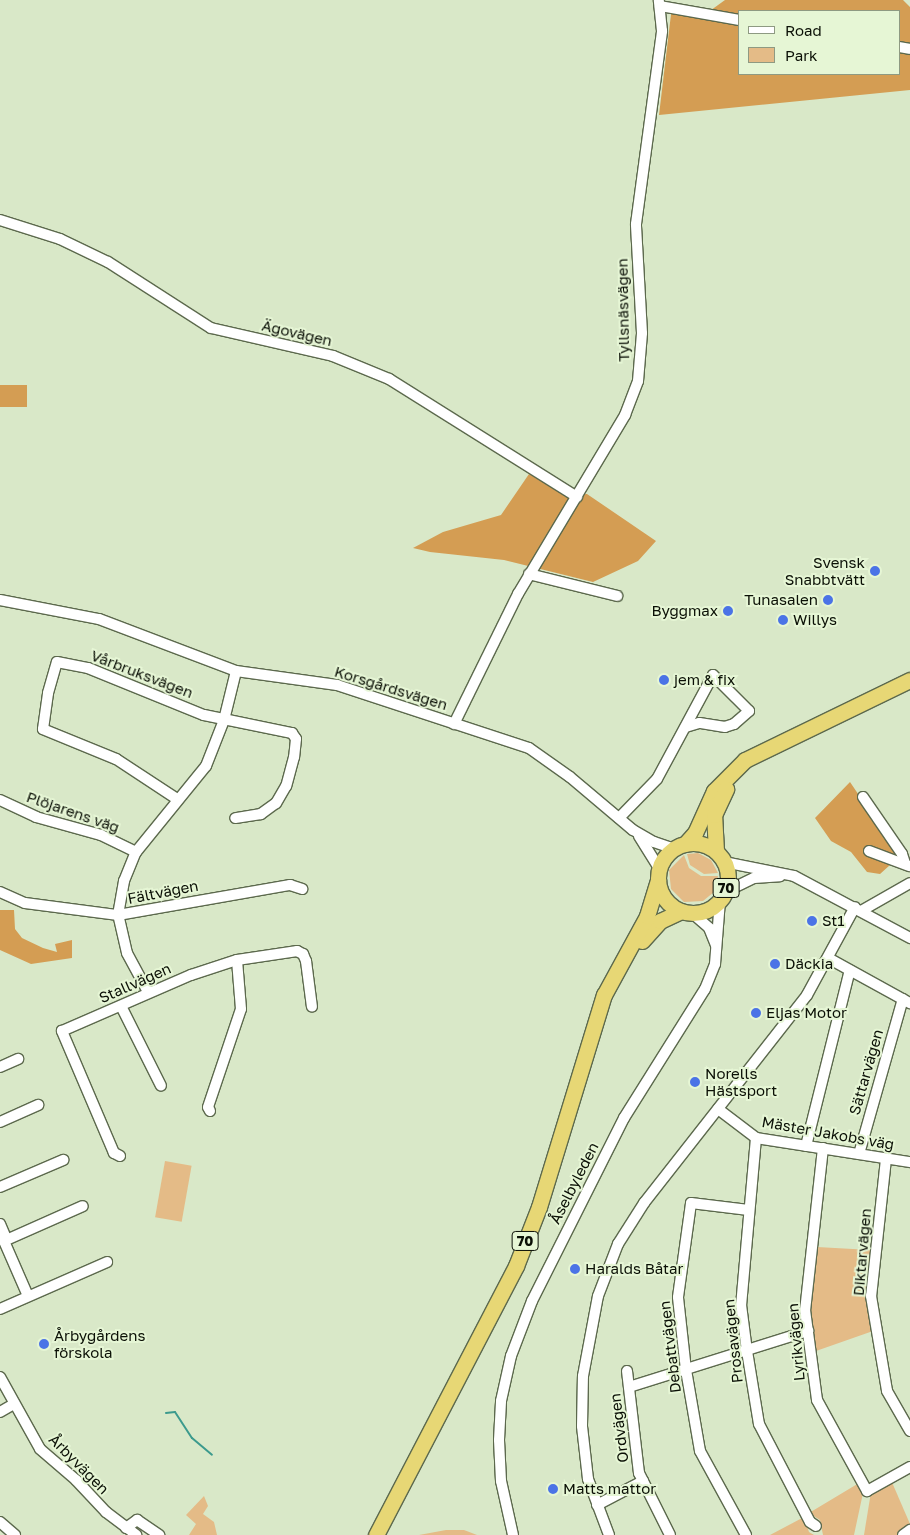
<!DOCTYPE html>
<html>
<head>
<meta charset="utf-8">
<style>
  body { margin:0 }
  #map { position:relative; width:910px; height:1535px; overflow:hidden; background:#d9e8c8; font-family:"Golos Text",sans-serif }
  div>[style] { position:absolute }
  .green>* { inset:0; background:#e4bb87; transform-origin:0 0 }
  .forest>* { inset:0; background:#d49d53; transform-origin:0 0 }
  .stream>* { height:2px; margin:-1px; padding:0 1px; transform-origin:1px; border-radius:1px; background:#3c9a8d }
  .roads { filter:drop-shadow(1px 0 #5c694d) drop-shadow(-1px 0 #5c694d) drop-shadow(0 1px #5c694d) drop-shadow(0 -1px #5c694d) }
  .minor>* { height:10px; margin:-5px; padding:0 5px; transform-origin:5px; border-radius:5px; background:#fff }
  .highway>* { height:15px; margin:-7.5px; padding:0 7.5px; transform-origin:7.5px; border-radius:7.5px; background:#e7d775 }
  .highway>.ring { margin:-7.5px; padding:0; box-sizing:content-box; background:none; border:15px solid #e7d775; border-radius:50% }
  .dots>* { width:14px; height:14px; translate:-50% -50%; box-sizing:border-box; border:2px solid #e6f6d5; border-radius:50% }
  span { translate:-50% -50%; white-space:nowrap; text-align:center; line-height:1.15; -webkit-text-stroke:4px #e6f6d5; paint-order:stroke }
  .shield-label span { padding:1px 4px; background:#e6f6d5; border:1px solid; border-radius:4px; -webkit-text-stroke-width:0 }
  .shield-label { font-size:14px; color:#0b1006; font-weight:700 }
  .street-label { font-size:15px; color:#0b1006 }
  .poi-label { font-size:15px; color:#0b1006 }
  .right { translate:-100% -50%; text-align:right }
  .left { translate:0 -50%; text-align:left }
  .legend { position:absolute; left:738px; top:10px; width:162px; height:65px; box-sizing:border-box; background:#e6f6d5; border:1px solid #8e9a82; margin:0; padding:6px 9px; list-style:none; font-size:15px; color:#0b1006 }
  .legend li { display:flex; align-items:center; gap:10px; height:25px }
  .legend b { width:25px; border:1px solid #8e9a82 }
</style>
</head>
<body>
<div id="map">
  <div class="green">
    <i style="clip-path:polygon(698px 853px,711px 860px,718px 873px,704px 874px,690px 865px,687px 854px)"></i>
    <i style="clip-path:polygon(684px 855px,689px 868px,701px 876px,718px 876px,714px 892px,703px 901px,684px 902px,671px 889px,669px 870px)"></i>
    <i style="left:165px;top:1161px;width:27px;height:57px;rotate:10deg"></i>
    <i style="clip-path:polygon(817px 1247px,871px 1250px,865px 1293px,873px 1331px,816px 1351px,810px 1305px)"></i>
    <i style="clip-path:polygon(891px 1480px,910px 1524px,897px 1535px,864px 1535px,871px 1492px)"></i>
    <i style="clip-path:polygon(859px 1483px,863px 1493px,854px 1535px,823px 1535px,820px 1520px,809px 1513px)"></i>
    <i style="clip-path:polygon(204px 1496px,208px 1506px,203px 1514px,214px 1522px,217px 1535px,189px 1535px,196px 1524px,186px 1515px)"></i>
    <i style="clip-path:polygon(804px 1517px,809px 1532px,814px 1535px,770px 1535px)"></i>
    <i style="clip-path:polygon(446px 1530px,464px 1530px,477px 1535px,419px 1535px)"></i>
  </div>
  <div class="forest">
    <i style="clip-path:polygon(evenodd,725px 0,903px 0,910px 7px,910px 90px,659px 115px,672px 6px,707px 13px,725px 0,739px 11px,899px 11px,899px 74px,739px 74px,739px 11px)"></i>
    <i style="left:0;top:385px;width:27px;height:22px"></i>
    <i style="clip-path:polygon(529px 474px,568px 495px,587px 494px,656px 541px,638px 561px,593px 582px,504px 560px,430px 552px,413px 548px,443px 532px,501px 515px)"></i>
    <i style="clip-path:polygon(850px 782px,900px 856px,880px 874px,867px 872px,851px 852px,831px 841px,815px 818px)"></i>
    <i style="clip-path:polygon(0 910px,14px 910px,15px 929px,22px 938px,43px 948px,57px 952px,55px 944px,72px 940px,72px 958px,31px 964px,0 950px)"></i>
  </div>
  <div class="stream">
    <i style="left:166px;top:1413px;width:9px;rotate:-6deg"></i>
    <i style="left:175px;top:1412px;width:31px;rotate:57deg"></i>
    <i style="left:192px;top:1438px;width:26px;rotate:40deg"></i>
  </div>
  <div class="roads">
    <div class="minor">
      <i style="left:660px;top:6px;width:80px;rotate:10deg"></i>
      <i style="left:899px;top:47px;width:11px;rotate:10deg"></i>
      <i style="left:0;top:220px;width:63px;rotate:17.6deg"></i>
      <i style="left:60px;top:239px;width:53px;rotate:25.6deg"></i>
      <i style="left:108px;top:262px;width:122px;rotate:32.7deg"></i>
      <i style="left:211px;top:328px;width:125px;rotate:12.9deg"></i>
      <i style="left:333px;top:356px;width:61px;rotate:22.3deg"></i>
      <i style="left:389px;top:379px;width:222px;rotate:32.1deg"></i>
      <i style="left:529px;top:574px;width:91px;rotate:14deg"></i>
      <i style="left:0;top:600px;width:101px;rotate:10.9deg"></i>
      <i style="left:99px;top:619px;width:147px;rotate:20.8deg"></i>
      <i style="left:236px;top:671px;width:102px;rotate:7.9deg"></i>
      <i style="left:337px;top:685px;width:202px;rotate:18.2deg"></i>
      <i style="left:529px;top:748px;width:50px;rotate:35.3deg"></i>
      <i style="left:570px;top:777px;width:82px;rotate:40.1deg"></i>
      <i style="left:633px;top:830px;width:24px;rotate:30deg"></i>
      <i style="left:654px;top:842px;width:21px;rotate:19deg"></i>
      <i style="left:454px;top:724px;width:145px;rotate:-63.8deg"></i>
      <i style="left:518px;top:594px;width:209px;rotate:-59.1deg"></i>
      <i style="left:625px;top:415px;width:36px;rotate:-69deg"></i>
      <i style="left:638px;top:381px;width:48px;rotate:-85.2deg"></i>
      <i style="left:642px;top:333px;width:109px;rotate:-93.2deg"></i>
      <i style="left:636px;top:224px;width:195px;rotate:-82.3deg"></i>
      <i style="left:662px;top:31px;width:31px;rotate:-96deg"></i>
      <i style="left:863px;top:797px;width:69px;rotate:55.6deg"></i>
      <i style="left:902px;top:854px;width:9px;rotate:72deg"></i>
      <i style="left:177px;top:799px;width:73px;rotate:-146.7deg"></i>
      <i style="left:116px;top:759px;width:79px;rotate:-157.7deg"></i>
      <i style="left:43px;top:729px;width:36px;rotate:-82deg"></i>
      <i style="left:48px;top:693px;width:32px;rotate:-74deg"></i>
      <i style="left:57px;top:662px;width:32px;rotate:11deg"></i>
      <i style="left:88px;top:668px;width:125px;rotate:22.1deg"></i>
      <i style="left:204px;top:715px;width:90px;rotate:11.6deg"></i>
      <i style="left:292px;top:733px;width:7px;rotate:56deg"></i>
      <i style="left:296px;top:739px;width:18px;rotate:96deg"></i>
      <i style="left:294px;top:757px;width:30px;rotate:105deg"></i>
      <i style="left:286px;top:786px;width:20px;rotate:120deg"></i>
      <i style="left:276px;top:803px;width:19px;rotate:144deg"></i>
      <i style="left:261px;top:814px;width:26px;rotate:171deg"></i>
      <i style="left:0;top:800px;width:40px;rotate:25deg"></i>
      <i style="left:36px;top:817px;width:67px;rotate:15.5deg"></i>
      <i style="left:101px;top:835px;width:39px;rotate:26deg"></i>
      <i style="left:619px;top:818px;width:54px;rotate:-45.7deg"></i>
      <i style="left:657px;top:779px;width:118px;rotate:-61.7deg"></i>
      <i style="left:713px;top:675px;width:51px;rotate:45deg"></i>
      <i style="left:749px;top:711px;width:20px;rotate:139deg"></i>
      <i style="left:734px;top:724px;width:9px;rotate:162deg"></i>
      <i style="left:725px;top:727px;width:26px;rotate:-171deg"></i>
      <i style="left:699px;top:723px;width:14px;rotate:163deg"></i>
      <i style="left:639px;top:836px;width:38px;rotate:58deg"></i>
      <i style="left:869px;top:851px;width:43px;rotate:20.6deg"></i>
      <i style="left:724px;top:862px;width:71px;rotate:11.3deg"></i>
      <i style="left:794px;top:876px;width:132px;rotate:28.1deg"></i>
      <i style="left:0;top:892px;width:27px;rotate:24deg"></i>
      <i style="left:25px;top:903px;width:94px;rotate:7.4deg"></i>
      <i style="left:118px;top:915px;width:175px;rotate:-9.9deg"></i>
      <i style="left:290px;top:885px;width:13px;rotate:18deg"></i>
      <i style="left:725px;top:892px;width:32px;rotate:-26deg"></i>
      <i style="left:754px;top:878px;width:26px;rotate:-4deg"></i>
      <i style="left:861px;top:911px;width:56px;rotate:-29.7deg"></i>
      <i style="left:692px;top:913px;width:23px;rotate:41deg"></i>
      <i style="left:709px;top:928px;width:18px;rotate:68deg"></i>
      <i style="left:828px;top:958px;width:94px;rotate:28.8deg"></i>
      <i style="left:148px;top:992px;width:44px;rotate:-118.3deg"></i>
      <i style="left:127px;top:953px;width:39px;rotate:-103deg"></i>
      <i style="left:118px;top:915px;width:35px;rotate:-80deg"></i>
      <i style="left:124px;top:881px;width:31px;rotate:-68deg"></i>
      <i style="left:136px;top:852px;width:111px;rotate:-50.9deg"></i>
      <i style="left:206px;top:766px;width:49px;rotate:-68.6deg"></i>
      <i style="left:224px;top:720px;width:50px;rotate:-76.2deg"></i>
      <i style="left:121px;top:1006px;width:89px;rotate:63.4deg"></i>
      <i style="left:0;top:1067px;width:20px;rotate:-24deg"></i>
      <i style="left:718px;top:1109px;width:48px;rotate:37.3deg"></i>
      <i style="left:756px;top:1138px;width:156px;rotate:8.9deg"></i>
      <i style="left:210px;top:1111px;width:4px;rotate:-117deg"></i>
      <i style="left:208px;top:1107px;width:103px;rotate:-71.4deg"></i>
      <i style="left:241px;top:1009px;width:49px;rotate:-94.7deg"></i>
      <i style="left:0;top:1122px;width:42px;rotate:-24.1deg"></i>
      <i style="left:756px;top:1138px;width:168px;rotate:95.1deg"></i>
      <i style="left:741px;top:1305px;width:46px;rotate:82.6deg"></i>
      <i style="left:747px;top:1351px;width:74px;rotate:80.7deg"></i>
      <i style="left:759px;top:1424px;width:110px;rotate:62.5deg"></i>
      <i style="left:810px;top:1522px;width:7px;rotate:34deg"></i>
      <i style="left:806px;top:1146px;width:181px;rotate:-76deg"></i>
      <i style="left:823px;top:1148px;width:163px;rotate:96.3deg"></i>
      <i style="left:805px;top:1310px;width:91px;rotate:82.4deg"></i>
      <i style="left:817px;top:1400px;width:104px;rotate:61.2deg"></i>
      <i style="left:867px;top:1491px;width:49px;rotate:-29.2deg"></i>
      <i style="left:859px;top:1154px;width:161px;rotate:-74.2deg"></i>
      <i style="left:120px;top:1156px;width:7px;rotate:-153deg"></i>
      <i style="left:114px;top:1153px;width:133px;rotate:-113.1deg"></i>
      <i style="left:62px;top:1031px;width:141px;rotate:-23.5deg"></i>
      <i style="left:191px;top:975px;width:48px;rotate:-18.1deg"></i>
      <i style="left:237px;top:960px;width:61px;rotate:-8.5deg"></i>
      <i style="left:297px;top:951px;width:7px;rotate:27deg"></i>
      <i style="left:303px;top:954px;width:8px;rotate:67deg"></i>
      <i style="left:306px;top:961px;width:46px;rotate:82.6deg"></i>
      <i style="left:886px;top:1159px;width:138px;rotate:96.2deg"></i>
      <i style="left:871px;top:1296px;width:96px;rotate:80.4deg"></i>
      <i style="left:887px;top:1391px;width:46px;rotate:60.1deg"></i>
      <i style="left:0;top:1187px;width:69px;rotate:-23.2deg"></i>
      <i style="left:0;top:1224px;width:13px;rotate:67deg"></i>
      <i style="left:5px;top:1236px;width:5px;rotate:158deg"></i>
      <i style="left:28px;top:1296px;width:60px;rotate:-113.6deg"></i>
      <i style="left:4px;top:1241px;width:86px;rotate:-23.9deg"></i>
      <i style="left:0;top:1309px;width:117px;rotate:-23.7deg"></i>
      <i style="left:627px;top:1371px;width:103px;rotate:83.3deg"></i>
      <i style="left:639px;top:1473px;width:69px;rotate:63.4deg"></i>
      <i style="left:0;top:1377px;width:82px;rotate:60.9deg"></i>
      <i style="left:40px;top:1449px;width:48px;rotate:40.7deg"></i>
      <i style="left:76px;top:1480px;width:44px;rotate:46.8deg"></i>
      <i style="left:106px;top:1512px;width:38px;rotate:37deg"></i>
      <i style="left:629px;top:1387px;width:188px;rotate:-17.4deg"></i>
      <i style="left:0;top:1412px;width:16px;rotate:-30deg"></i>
      <i style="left:597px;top:1505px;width:52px;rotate:-27.6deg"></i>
      <i style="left:0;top:1522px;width:20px;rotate:41deg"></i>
      <i style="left:126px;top:1528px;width:14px;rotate:-36deg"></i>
      <i style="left:137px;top:1520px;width:27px;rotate:34deg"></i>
      <i style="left:513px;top:1535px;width:55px;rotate:-102.5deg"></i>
      <i style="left:501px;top:1481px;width:41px;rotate:-92.8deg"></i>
      <i style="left:499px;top:1440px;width:39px;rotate:-87deg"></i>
      <i style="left:501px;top:1401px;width:46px;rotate:-77.5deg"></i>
      <i style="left:511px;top:1356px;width:59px;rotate:-69.1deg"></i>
      <i style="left:532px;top:1301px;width:205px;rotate:-63.3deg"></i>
      <i style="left:624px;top:1118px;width:152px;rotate:-57.9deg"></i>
      <i style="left:705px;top:989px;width:27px;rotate:-68deg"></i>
      <i style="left:715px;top:964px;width:64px;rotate:-85.5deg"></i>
      <i style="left:609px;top:1535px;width:60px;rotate:-110.6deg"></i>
      <i style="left:588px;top:1479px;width:53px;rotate:-96.5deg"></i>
      <i style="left:582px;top:1426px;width:50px;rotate:-88.9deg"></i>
      <i style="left:583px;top:1376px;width:81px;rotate:-79.4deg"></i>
      <i style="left:598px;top:1296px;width:56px;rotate:-69deg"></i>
      <i style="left:618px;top:1244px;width:49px;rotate:-57.6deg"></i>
      <i style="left:644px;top:1203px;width:264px;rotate:-51.9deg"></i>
      <i style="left:807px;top:995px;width:100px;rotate:-61.4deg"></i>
      <i style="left:746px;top:1535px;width:96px;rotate:-118.7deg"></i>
      <i style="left:700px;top:1451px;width:82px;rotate:-99.8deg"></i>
      <i style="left:686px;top:1370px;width:73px;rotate:-96.3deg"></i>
      <i style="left:678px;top:1297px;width:95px;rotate:-82.1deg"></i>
      <i style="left:691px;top:1203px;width:58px;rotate:6.9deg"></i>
      <i style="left:903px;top:1535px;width:9px;rotate:-36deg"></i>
    </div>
    <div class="highway">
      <i class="ring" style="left:658px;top:843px;width:55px;height:55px"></i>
      <i style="left:685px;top:844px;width:15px;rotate:-48deg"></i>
      <i style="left:695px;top:833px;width:46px;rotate:-65.7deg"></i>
      <i style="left:714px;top:791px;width:44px;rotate:-45deg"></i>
      <i style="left:745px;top:760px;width:183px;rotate:-25.9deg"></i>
      <i style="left:716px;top:851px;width:36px;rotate:-93deg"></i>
      <i style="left:714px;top:815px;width:29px;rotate:-65deg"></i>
      <i style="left:642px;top:941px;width:27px;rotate:-48deg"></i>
      <i style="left:660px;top:921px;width:23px;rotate:-25deg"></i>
      <i style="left:376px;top:1535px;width:303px;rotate:-62.5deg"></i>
      <i style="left:516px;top:1266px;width:63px;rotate:-68.7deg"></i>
      <i style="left:539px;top:1207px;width:222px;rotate:-73deg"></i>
      <i style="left:604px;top:995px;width:90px;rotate:-61.4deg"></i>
      <i style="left:647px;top:916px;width:38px;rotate:-73deg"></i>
    </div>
  </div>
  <div class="dots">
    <i style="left:875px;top:571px;background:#4b73e6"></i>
    <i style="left:828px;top:600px;background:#4b73e6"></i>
    <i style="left:728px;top:611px;background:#4b73e6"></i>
    <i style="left:783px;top:620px;background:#4b73e6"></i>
    <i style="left:664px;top:680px;background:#4b73e6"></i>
    <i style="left:812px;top:921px;background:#4b73e6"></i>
    <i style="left:775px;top:964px;background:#4b73e6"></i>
    <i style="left:756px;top:1013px;background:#4b73e6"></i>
    <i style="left:695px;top:1082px;background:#4b73e6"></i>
    <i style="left:575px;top:1269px;background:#4b73e6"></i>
    <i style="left:44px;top:1344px;background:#4b73e6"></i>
    <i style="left:553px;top:1489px;background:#4b73e6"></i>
  </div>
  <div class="shield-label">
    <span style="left:726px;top:888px">70</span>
    <span style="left:525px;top:1241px">70</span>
  </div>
  <div class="street-label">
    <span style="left:623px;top:310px;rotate:-91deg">Tyllsnäsvägen</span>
    <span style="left:297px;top:333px;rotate:13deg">Ägovägen</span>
    <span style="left:142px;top:674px;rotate:21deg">Vårbruksvägen</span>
    <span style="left:391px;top:688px;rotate:17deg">Korsgårdsvägen</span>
    <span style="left:73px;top:812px;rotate:19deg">Plöjarens väg</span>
    <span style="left:163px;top:892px;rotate:-11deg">Fältvägen</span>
    <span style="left:135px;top:983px;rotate:-24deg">Stallvägen</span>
    <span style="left:866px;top:1072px;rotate:-74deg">Sättarvägen</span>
    <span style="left:828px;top:1133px;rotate:10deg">Mäster Jakobs väg</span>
    <span style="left:574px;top:1183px;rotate:-63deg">Åselbyleden</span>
    <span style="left:862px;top:1252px;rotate:-85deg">Diktarvägen</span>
    <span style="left:733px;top:1341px;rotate:-96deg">Prosavägen</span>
    <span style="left:796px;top:1342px;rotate:-95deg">Lyrikvägen</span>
    <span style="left:670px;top:1347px;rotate:-97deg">Debattvägen</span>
    <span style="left:619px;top:1428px;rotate:-97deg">Ordvägen</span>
    <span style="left:79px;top:1464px;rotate:45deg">Årbyvägen</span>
  </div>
  <div class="poi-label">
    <span class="right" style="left:865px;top:571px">Svensk<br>Snabbtvätt</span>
    <span class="right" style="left:818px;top:600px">Tunasalen</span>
    <span class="right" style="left:718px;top:611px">Byggmax</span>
    <span class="left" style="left:793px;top:620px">Willys</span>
    <span class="left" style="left:674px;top:680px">jem &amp; fix</span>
    <span class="left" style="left:822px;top:921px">St1</span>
    <span class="left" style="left:785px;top:964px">Däckia</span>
    <span class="left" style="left:766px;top:1013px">Eljas Motor</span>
    <span class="left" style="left:705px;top:1082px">Norells<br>Hästsport</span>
    <span class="left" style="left:585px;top:1269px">Haralds Båtar</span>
    <span class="left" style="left:54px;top:1344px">Årbygårdens<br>förskola</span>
    <span class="left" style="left:563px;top:1489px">Matts mattor</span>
  </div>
  <ul class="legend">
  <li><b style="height:6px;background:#fff"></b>Road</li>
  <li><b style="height:14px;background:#e4bb87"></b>Park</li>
  </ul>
</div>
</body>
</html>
